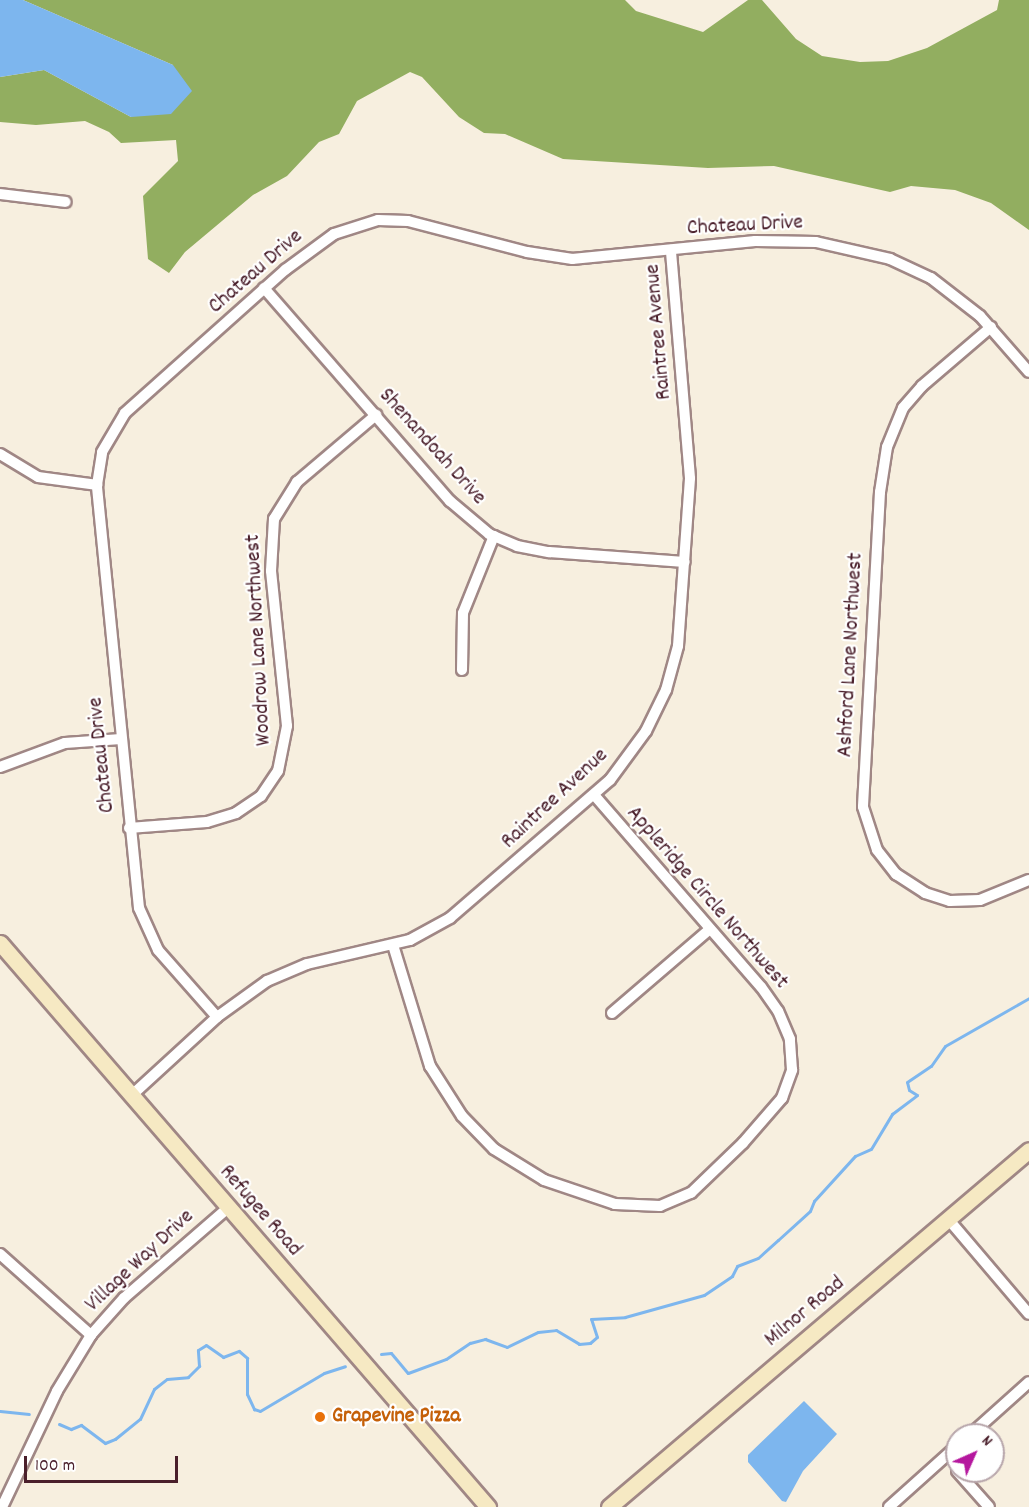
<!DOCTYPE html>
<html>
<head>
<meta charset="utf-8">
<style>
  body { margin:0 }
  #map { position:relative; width:1029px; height:1507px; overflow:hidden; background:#f7efdf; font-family:Dekko,sans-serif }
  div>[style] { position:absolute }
  .forest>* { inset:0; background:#92ae60 }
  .water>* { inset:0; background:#7db6ee }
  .stream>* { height:3px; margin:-1.5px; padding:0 1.5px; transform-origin:1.5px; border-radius:1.5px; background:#7db6ee }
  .roads { filter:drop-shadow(2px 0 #a08785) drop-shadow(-2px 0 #a08785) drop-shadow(0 2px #a08785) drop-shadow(0 -2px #a08785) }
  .minor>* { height:10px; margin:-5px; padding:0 5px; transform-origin:5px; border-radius:5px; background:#fff }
  .secondary>* { height:15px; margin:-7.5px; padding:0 7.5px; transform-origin:7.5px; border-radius:7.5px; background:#f6e9c3 }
  .dots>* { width:16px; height:16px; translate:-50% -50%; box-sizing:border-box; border:3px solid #fff; border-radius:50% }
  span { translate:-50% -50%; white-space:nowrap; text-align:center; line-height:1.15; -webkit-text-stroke:4.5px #fff; paint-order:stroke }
  .street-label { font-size:22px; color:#4a1f2b }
  .food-label { font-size:22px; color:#c56008; font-weight:700 }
  .left { translate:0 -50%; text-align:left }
  .north { position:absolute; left:945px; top:1423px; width:60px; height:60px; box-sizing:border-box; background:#fff; border:2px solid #b7a5aa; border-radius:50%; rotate:45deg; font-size:16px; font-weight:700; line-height:24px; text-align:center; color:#4a1f2b }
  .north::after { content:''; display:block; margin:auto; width:21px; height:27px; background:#b5179e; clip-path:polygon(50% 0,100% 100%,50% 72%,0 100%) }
  .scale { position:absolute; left:24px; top:1456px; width:154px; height:27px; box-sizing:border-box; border:3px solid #4a1f2b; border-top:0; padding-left:8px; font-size:18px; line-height:21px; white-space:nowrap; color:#4a1f2b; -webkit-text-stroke:4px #fff; paint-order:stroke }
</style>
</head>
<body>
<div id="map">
  <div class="forest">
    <i style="clip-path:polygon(23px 0,625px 0,636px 11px,703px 32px,748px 0,762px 0,796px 39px,822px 56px,860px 62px,888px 61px,927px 48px,997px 10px,999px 0,1029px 0,1029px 230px,991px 203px,955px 190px,911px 186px,890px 192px,774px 166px,708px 168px,563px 159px,505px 134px,484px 133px,459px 117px,422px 77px,410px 72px,357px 101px,339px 134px,319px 142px,287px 176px,253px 195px,185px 252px,169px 273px,148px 259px,143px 196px,178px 161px,176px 140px,121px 143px,109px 132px,85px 121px,36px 125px,0 122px,0 77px,44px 70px,131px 117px,173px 65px)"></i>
  </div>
  <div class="water">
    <i style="clip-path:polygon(0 0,23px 0,173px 65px,192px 91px,171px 114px,131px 117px,44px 70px,0 77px)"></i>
    <i style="clip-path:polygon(804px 1401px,837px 1434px,803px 1471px,786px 1502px,782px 1501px,748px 1462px,748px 1455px)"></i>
  </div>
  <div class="stream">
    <i style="left:381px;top:1354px;width:10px;rotate:-6deg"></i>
    <i style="left:391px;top:1353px;width:26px;rotate:50deg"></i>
    <i style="left:408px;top:1373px;width:40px;rotate:-20.2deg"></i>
    <i style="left:446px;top:1359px;width:29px;rotate:-34deg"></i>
    <i style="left:470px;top:1343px;width:16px;rotate:-15deg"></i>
    <i style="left:485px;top:1339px;width:23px;rotate:20deg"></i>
    <i style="left:507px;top:1347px;width:34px;rotate:-26deg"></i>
    <i style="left:538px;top:1332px;width:18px;rotate:-6deg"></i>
    <i style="left:556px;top:1330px;width:27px;rotate:31deg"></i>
    <i style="left:579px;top:1344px;width:11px;rotate:-5deg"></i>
    <i style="left:590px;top:1343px;width:9px;rotate:-41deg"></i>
    <i style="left:597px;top:1337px;width:19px;rotate:-108deg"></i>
    <i style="left:591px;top:1319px;width:34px;rotate:-3deg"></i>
    <i style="left:625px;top:1317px;width:82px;rotate:-15.6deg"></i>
    <i style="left:704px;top:1295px;width:34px;rotate:-34deg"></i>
    <i style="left:732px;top:1276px;width:11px;rotate:-63deg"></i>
    <i style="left:737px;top:1266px;width:22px;rotate:-21deg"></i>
    <i style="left:758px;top:1258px;width:27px;rotate:-42deg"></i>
    <i style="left:778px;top:1240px;width:43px;rotate:-42.2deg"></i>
    <i style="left:810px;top:1211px;width:11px;rotate:-68deg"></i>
    <i style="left:814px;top:1201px;width:61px;rotate:-47.7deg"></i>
    <i style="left:855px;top:1156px;width:17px;rotate:-24deg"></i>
    <i style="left:871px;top:1149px;width:41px;rotate:-59deg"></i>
    <i style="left:892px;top:1114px;width:31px;rotate:-37deg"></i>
    <i style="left:917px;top:1095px;width:9px;rotate:-148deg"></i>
    <i style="left:909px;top:1090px;width:8px;rotate:-104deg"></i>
    <i style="left:907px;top:1082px;width:29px;rotate:-34deg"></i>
    <i style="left:931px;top:1066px;width:24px;rotate:-55deg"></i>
    <i style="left:945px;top:1046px;width:97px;rotate:-29.7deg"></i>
    <i style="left:0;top:1411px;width:29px;rotate:6deg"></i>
    <i style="left:59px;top:1424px;width:13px;rotate:23deg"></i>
    <i style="left:71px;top:1429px;width:11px;rotate:-22deg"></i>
    <i style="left:81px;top:1425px;width:30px;rotate:37deg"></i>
    <i style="left:105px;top:1443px;width:11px;rotate:-22deg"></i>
    <i style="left:115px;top:1439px;width:32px;rotate:-39deg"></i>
    <i style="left:140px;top:1419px;width:33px;rotate:-65deg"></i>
    <i style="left:154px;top:1389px;width:16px;rotate:-38deg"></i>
    <i style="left:167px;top:1379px;width:21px;rotate:-5deg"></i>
    <i style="left:188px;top:1377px;width:16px;rotate:-45deg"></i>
    <i style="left:199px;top:1366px;width:16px;rotate:-94deg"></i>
    <i style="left:198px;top:1350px;width:9px;rotate:-32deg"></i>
    <i style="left:206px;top:1345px;width:21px;rotate:35deg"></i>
    <i style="left:223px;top:1357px;width:17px;rotate:-21deg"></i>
    <i style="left:239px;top:1351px;width:11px;rotate:41deg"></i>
    <i style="left:247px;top:1358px;width:36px;rotate:90deg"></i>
    <i style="left:247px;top:1394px;width:17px;rotate:65deg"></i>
    <i style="left:254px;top:1409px;width:6px;rotate:18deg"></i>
    <i style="left:260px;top:1411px;width:74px;rotate:-30.7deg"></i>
    <i style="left:324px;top:1373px;width:22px;rotate:-18deg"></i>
  </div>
  <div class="roads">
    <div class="minor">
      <i style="left:0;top:194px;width:66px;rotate:6.9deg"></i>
      <i style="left:264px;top:288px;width:283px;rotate:48.9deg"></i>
      <i style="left:450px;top:501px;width:51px;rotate:40.2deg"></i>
      <i style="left:489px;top:534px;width:30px;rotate:23deg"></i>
      <i style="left:517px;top:546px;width:33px;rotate:11deg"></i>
      <i style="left:549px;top:552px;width:136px;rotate:4.2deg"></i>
      <i style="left:991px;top:327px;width:91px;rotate:139.5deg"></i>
      <i style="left:922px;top:386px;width:29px;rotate:131deg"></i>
      <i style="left:903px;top:408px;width:42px;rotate:112.3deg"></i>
      <i style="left:887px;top:447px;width:46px;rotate:98.8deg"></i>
      <i style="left:880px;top:492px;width:315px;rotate:93.1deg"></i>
      <i style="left:863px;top:807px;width:45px;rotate:72deg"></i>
      <i style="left:877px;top:850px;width:31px;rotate:52deg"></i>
      <i style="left:896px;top:874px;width:35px;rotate:33deg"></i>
      <i style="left:925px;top:893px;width:26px;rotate:18deg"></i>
      <i style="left:950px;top:901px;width:30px;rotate:-2deg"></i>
      <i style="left:980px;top:900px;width:53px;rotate:-22.2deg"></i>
      <i style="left:0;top:454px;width:44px;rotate:31.2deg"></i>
      <i style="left:38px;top:477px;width:60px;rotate:7.7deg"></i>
      <i style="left:462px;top:670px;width:57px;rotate:-89deg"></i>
      <i style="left:463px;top:613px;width:83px;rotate:-68.1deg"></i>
      <i style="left:0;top:767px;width:69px;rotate:-20.3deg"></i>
      <i style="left:65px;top:743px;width:56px;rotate:-4.1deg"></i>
      <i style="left:129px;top:828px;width:78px;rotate:-4.4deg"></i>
      <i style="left:207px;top:822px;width:30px;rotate:-17deg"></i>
      <i style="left:236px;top:813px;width:30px;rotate:-34deg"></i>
      <i style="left:261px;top:796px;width:30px;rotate:-56deg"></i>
      <i style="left:278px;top:771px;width:46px;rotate:-78.7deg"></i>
      <i style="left:287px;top:726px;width:156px;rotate:-95.9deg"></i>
      <i style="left:271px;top:571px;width:52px;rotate:-86.7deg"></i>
      <i style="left:274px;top:519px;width:44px;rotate:-58.1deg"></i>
      <i style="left:297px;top:482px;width:104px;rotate:-40.3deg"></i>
      <i style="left:393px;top:945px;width:127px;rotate:73deg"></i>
      <i style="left:430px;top:1066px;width:59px;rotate:57.4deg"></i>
      <i style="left:462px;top:1116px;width:46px;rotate:45.9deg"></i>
      <i style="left:494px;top:1149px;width:59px;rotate:31.8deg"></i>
      <i style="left:544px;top:1180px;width:75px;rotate:18.7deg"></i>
      <i style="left:615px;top:1204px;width:45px;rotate:2.5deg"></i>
      <i style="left:660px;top:1206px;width:34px;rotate:-23deg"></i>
      <i style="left:691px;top:1193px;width:72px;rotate:-43.9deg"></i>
      <i style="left:743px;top:1143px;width:60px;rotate:-49.1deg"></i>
      <i style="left:782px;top:1098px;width:30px;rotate:-70deg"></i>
      <i style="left:792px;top:1070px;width:31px;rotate:-94deg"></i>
      <i style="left:790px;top:1039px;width:30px;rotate:-113deg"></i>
      <i style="left:778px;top:1011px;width:29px;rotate:-125deg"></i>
      <i style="left:761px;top:987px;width:254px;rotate:-131deg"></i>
      <i style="left:612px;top:1013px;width:129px;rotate:-40.6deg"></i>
      <i style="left:217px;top:1017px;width:89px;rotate:-131.4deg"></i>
      <i style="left:158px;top:950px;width:46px;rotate:-114.3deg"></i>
      <i style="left:139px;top:908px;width:425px;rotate:-95.7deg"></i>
      <i style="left:97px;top:485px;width:33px;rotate:-81deg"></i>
      <i style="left:102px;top:452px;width:45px;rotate:-59.5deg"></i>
      <i style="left:125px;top:413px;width:215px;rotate:-41.8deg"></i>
      <i style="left:285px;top:270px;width:61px;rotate:-36.3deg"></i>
      <i style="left:334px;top:234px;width:46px;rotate:-17.7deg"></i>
      <i style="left:378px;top:220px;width:30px;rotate:2deg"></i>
      <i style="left:408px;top:221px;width:123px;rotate:14.6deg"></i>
      <i style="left:527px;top:252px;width:46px;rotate:8.8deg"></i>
      <i style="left:572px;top:259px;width:184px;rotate:-5.6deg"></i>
      <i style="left:755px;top:241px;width:61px;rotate:0.9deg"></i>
      <i style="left:816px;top:242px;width:76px;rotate:12.9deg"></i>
      <i style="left:890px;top:259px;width:45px;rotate:24.9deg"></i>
      <i style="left:931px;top:278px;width:62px;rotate:37.8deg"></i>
      <i style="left:980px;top:316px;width:74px;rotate:48.8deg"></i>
      <i style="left:132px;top:1095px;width:115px;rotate:-42.5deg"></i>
      <i style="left:217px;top:1017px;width:62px;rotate:-35.8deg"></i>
      <i style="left:267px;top:981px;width:43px;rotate:-23deg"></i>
      <i style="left:307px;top:964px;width:106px;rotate:-13.1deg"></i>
      <i style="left:410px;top:940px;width:46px;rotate:-28.8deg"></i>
      <i style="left:450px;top:918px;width:211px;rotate:-40.8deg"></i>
      <i style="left:610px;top:780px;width:61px;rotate:-53.7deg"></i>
      <i style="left:646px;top:731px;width:46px;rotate:-64deg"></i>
      <i style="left:666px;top:690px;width:46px;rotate:-74.7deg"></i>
      <i style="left:678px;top:646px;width:168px;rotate:-85.9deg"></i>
      <i style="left:690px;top:478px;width:229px;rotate:-94.8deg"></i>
      <i style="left:949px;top:1220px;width:123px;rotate:49.6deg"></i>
      <i style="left:0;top:1254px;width:122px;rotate:41.7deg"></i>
      <i style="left:970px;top:1435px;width:79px;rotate:-41.9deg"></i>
      <i style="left:957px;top:1471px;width:48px;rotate:48.4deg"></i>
      <i style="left:2px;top:1507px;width:128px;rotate:-64.6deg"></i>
      <i style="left:57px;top:1391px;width:66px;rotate:-58.7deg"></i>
      <i style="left:91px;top:1335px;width:50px;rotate:-48.3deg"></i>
      <i style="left:124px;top:1298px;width:138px;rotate:-40.9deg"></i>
      <i style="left:889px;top:1507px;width:91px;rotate:-41.9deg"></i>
    </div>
    <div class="secondary">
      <i style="left:0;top:943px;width:746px;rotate:49.13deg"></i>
      <i style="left:609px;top:1507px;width:551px;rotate:-40.36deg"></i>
    </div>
  </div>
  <div class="dots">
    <i style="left:320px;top:1417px;background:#e8710a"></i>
  </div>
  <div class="street-label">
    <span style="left:745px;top:226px;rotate:-3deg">Chateau Drive</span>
    <span style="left:256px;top:272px;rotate:-41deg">Chateau Drive</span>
    <span style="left:659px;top:332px;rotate:-95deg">Raintree Avenue</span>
    <span style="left:432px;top:447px;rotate:48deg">Shenandoah Drive</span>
    <span style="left:259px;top:640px;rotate:-93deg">Woodrow Lane Northwest</span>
    <span style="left:851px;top:655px;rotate:-87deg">Ashford Lane Northwest</span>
    <span style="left:102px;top:755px;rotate:-96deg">Chateau Drive</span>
    <span style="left:555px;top:799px;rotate:-43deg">Raintree Avenue</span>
    <span style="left:707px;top:898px;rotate:49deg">Appleridge Circle Northwest</span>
    <span style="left:260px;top:1211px;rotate:49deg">Refugee Road</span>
    <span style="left:140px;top:1261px;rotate:-43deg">Village Way Drive</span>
    <span style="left:805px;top:1312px;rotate:-40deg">Milnor Road</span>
  </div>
  <div class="food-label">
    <span class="left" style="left:332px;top:1417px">Grapevine Pizza</span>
  </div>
  <div class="north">N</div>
  <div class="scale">100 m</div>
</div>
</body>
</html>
